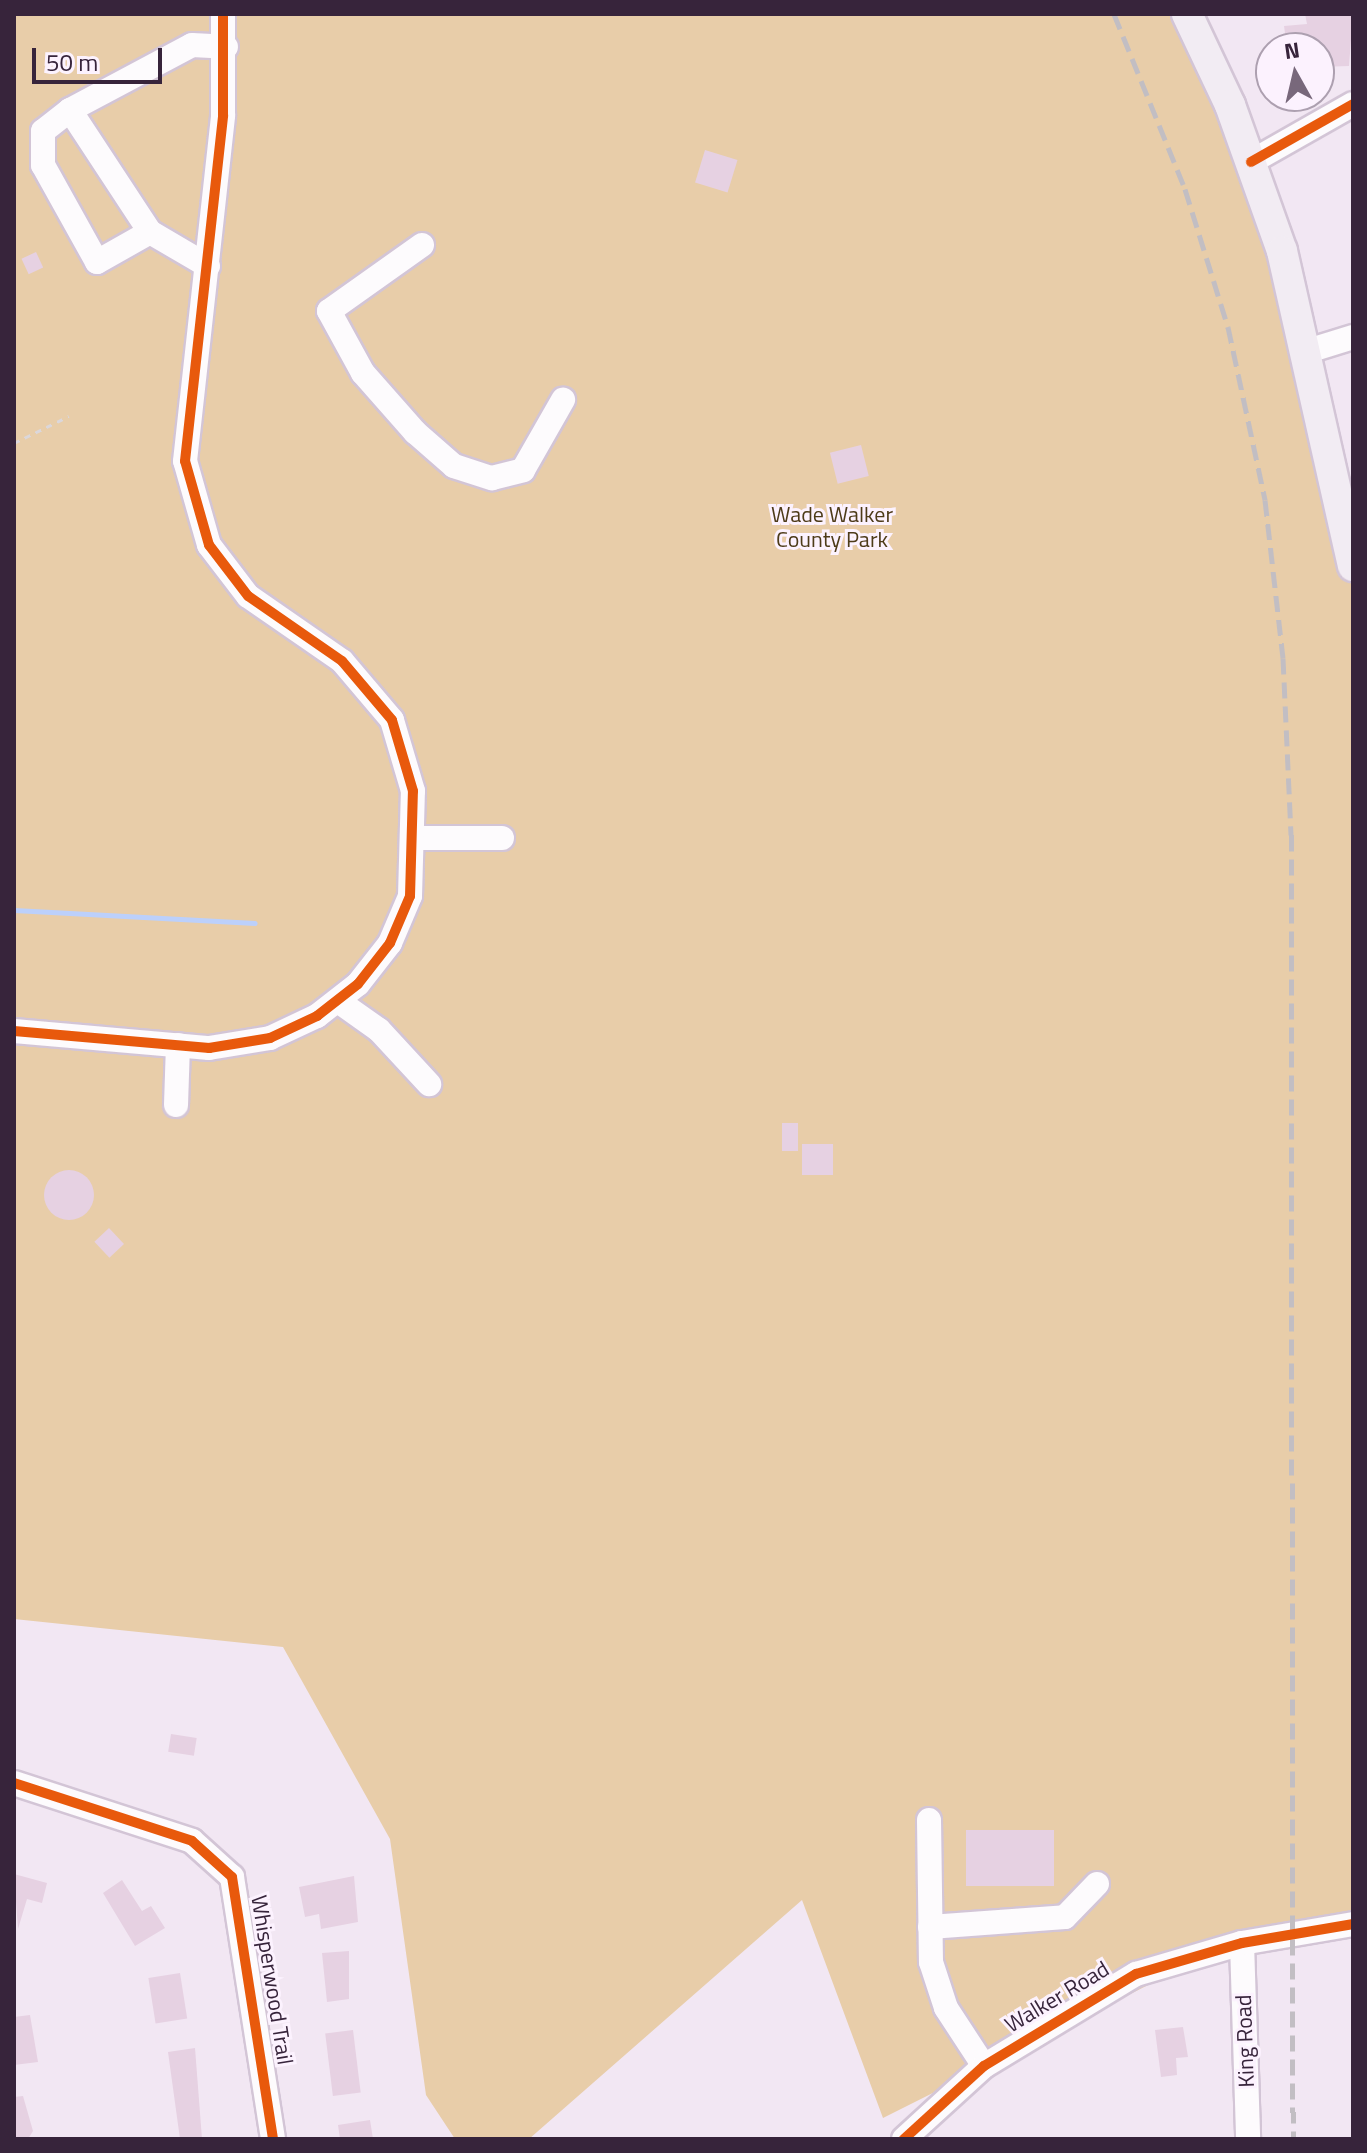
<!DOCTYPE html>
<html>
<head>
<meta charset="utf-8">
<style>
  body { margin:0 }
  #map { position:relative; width:1367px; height:2153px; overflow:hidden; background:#f2e7f3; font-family:"Titillium Web",sans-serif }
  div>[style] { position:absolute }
  .green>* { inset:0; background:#e8cda9 }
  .stream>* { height:5px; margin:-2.5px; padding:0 2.5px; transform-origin:2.5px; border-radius:2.5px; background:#bcd0fb }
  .building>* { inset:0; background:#e6d1e2; transform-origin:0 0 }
  .round { border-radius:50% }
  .path>* { height:3px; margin-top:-1.5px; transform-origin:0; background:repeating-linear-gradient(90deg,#dbd7db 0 6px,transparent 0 12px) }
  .roads { filter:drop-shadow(2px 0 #d3c5d6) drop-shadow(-2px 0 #d3c5d6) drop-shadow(0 2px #d3c5d6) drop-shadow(0 -2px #d3c5d6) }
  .minor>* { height:24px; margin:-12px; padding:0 12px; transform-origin:12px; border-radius:12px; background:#fdfbfd }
  .major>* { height:30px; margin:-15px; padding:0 15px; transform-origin:15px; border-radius:15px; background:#f2ecf3 }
  .rail>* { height:5px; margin-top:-2.5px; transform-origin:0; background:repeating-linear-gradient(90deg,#c2bec3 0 16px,transparent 0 24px) }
  .cycleway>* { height:10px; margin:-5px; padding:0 5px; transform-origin:5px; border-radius:5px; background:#e8590c }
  span { translate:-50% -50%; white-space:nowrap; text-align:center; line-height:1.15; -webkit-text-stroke:6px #fcf2fe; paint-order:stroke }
  .park-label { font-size:22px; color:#4d3b19 }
  .street-label { font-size:22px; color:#37243b }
  .frame { position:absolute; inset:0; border:16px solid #37243b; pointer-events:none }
  .north { position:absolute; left:1255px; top:32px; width:80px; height:80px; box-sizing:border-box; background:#fcf2fe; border:2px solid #ada0b0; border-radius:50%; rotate:352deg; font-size:22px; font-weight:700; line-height:32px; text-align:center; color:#37243b }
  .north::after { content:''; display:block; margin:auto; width:28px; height:36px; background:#78687b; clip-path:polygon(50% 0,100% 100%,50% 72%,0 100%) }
  .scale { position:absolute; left:32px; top:48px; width:130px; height:36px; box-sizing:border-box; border:4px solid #37243b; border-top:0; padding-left:10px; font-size:24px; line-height:28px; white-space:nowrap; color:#37243b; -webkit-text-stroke:6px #fcf2fe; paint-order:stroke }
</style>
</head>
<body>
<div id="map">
  <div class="green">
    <i style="clip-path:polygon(14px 14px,1177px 14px,1282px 206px,1353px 495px,1353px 1928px,1216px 1951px,883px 2118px,802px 1900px,529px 2139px,455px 2139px,426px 2095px,390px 1839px,283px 1647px,14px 1619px)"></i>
  </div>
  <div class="stream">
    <i style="left:14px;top:910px;width:241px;rotate:3.1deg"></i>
  </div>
  <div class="building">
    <i style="clip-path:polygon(1305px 14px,1353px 14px,1349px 66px,1319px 67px,1319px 48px,1287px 48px,1284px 26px,1307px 24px)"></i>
    <i style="left:705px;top:150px;width:34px;height:34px;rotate:17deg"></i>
    <i style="left:36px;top:252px;width:17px;height:16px;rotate:65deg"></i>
    <i style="left:861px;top:445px;width:32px;height:32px;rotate:76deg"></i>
    <i style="left:782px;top:1123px;width:16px;height:28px"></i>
    <i style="left:802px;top:1144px;width:31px;height:31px"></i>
    <i class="round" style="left:44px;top:1170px;width:50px;height:50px"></i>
    <i style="left:109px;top:1228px;width:22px;height:20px;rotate:47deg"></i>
    <i style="left:171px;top:1734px;width:26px;height:18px;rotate:9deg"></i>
    <i style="left:966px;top:1830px;width:88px;height:56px"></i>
    <i style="clip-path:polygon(14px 1874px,47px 1883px,42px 1903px,27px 1899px,18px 1929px)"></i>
    <i style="clip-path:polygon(354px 1876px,358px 1922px,321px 1929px,319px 1914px,305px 1917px,299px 1887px)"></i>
    <i style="clip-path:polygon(122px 1880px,142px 1911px,151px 1906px,165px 1928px,135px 1946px,103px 1893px)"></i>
    <i style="clip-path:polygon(349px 1951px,349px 1999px,327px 2002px,322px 1953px)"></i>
    <i style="left:180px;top:1973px;width:46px;height:32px;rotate:81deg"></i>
    <i style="clip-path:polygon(30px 2015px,38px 2062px,14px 2065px,14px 2017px)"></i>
    <i style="clip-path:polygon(1183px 2027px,1188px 2057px,1176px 2058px,1177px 2075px,1161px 2077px,1155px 2030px)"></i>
    <i style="left:353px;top:2030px;width:63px;height:28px;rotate:83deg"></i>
    <i style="clip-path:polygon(195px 2048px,202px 2139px,180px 2139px,168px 2052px)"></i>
    <i style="clip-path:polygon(23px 2096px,33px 2131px,28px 2139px,14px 2139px,14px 2097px)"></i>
    <i style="clip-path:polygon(370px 2120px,373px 2139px,340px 2139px,338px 2125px)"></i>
  </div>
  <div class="path">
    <i style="left:14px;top:443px;width:61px;rotate:-26.1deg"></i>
  </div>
  <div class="roads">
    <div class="minor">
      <i style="left:70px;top:110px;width:34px;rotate:142deg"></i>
      <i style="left:43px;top:131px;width:34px;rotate:90deg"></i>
      <i style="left:43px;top:165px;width:111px;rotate:60.9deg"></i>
      <i style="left:97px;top:262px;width:61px;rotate:-29.5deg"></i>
      <i style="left:1251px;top:162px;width:117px;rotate:-29.6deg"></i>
      <i style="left:422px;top:245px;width:114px;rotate:144.6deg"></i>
      <i style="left:329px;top:311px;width:71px;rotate:61.3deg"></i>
      <i style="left:363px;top:373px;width:79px;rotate:48.6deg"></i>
      <i style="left:415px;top:432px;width:52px;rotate:41.1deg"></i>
      <i style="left:454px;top:466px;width:40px;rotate:18deg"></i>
      <i style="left:492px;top:478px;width:32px;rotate:-14deg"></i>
      <i style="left:523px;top:470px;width:81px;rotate:-60.3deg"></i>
      <i style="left:208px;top:266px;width:67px;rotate:-149.6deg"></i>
      <i style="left:150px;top:232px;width:146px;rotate:-123.3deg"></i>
      <i style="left:70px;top:110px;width:138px;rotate:-28deg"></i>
      <i style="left:192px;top:45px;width:34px;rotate:3deg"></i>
      <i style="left:1308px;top:351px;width:47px;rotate:-17.3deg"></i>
      <i style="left:415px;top:838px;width:87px"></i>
      <i style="left:338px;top:1001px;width:50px;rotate:35.3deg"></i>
      <i style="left:379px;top:1030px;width:74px;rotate:47.2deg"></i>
      <i style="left:14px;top:1031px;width:196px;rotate:5deg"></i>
      <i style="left:209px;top:1048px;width:62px;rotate:-9.3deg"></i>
      <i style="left:270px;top:1038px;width:52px;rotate:-25.1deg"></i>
      <i style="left:317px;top:1016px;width:52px;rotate:-38deg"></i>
      <i style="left:358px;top:984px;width:52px;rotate:-52deg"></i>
      <i style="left:390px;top:943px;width:51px;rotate:-66.9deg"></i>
      <i style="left:410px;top:896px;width:105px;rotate:-88.4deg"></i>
      <i style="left:413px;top:791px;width:74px;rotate:-106.5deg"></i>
      <i style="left:392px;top:720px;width:77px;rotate:-130.3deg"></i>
      <i style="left:342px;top:661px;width:114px;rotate:-145.3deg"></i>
      <i style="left:248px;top:596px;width:64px;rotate:-127.4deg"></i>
      <i style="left:209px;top:545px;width:87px;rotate:-105.9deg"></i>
      <i style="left:185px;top:461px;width:348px;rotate:-83.7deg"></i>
      <i style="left:223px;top:115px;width:101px;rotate:-90deg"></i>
      <i style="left:176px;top:1105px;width:60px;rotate:-88.1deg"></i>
      <i style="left:14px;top:1783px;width:187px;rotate:18deg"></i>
      <i style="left:192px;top:1841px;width:54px;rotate:42deg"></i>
      <i style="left:232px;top:1877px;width:265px;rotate:81.1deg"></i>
      <i style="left:929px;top:1820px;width:142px;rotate:89.2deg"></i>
      <i style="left:931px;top:1962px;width:48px;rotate:71.9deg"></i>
      <i style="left:946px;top:2008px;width:69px;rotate:56.8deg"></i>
      <i style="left:930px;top:1927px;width:135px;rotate:-4.2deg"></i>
      <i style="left:1065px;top:1917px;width:46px;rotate:-45.9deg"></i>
      <i style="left:1242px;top:1943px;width:196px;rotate:88.2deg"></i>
      <i style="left:904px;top:2139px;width:108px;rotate:-42.4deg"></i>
      <i style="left:984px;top:2066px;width:178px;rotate:-31.2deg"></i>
      <i style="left:1136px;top:1974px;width:110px;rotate:-16.3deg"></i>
      <i style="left:1242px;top:1943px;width:113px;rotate:-9.7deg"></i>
    </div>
    <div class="major">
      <i style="left:1187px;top:14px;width:101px;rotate:64.7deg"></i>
      <i style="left:1230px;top:105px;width:155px;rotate:70.4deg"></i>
      <i style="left:1282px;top:251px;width:323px;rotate:77.3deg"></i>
    </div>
  </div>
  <div class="rail">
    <i style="left:1114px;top:14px;width:189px;rotate:67.9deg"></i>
    <i style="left:1185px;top:189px;width:145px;rotate:72.7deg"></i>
    <i style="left:1228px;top:327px;width:177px;rotate:77.9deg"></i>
    <i style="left:1265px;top:500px;width:159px;rotate:83.5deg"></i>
    <i style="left:1283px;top:658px;width:177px;rotate:87.4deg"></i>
    <i style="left:1291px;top:835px;width:1304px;rotate:89.91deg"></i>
  </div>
  <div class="cycleway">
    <i style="left:1251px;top:162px;width:117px;rotate:-29.6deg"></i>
    <i style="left:14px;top:1031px;width:196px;rotate:5deg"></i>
    <i style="left:209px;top:1048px;width:62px;rotate:-9.3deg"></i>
    <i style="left:270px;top:1038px;width:52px;rotate:-25.1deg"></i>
    <i style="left:317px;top:1016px;width:52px;rotate:-38deg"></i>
    <i style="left:358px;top:984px;width:52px;rotate:-52deg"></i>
    <i style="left:390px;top:943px;width:51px;rotate:-66.9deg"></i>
    <i style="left:410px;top:896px;width:105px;rotate:-88.4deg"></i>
    <i style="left:413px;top:791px;width:74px;rotate:-106.5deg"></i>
    <i style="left:392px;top:720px;width:77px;rotate:-130.3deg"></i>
    <i style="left:342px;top:661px;width:114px;rotate:-145.3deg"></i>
    <i style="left:248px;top:596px;width:64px;rotate:-127.4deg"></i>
    <i style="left:209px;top:545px;width:87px;rotate:-105.9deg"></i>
    <i style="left:185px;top:461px;width:348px;rotate:-83.7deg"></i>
    <i style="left:223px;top:115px;width:101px;rotate:-90deg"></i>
    <i style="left:14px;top:1783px;width:187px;rotate:18deg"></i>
    <i style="left:192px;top:1841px;width:54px;rotate:42deg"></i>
    <i style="left:232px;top:1877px;width:265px;rotate:81.1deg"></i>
    <i style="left:904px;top:2139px;width:108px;rotate:-42.4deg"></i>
    <i style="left:984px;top:2066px;width:178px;rotate:-31.2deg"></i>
    <i style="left:1136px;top:1974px;width:110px;rotate:-16.3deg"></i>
    <i style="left:1242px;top:1943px;width:113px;rotate:-9.7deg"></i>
  </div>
  <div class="park-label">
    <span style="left:832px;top:527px">Wade Walker<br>County Park</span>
  </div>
  <div class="street-label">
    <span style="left:272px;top:1980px;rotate:81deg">Whisperwood Trail</span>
    <span style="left:1057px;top:1997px;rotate:-31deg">Walker Road</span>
    <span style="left:1245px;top:2041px;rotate:-92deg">King Road</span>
  </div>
  <div class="frame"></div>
  <div class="north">N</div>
  <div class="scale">50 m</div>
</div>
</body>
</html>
